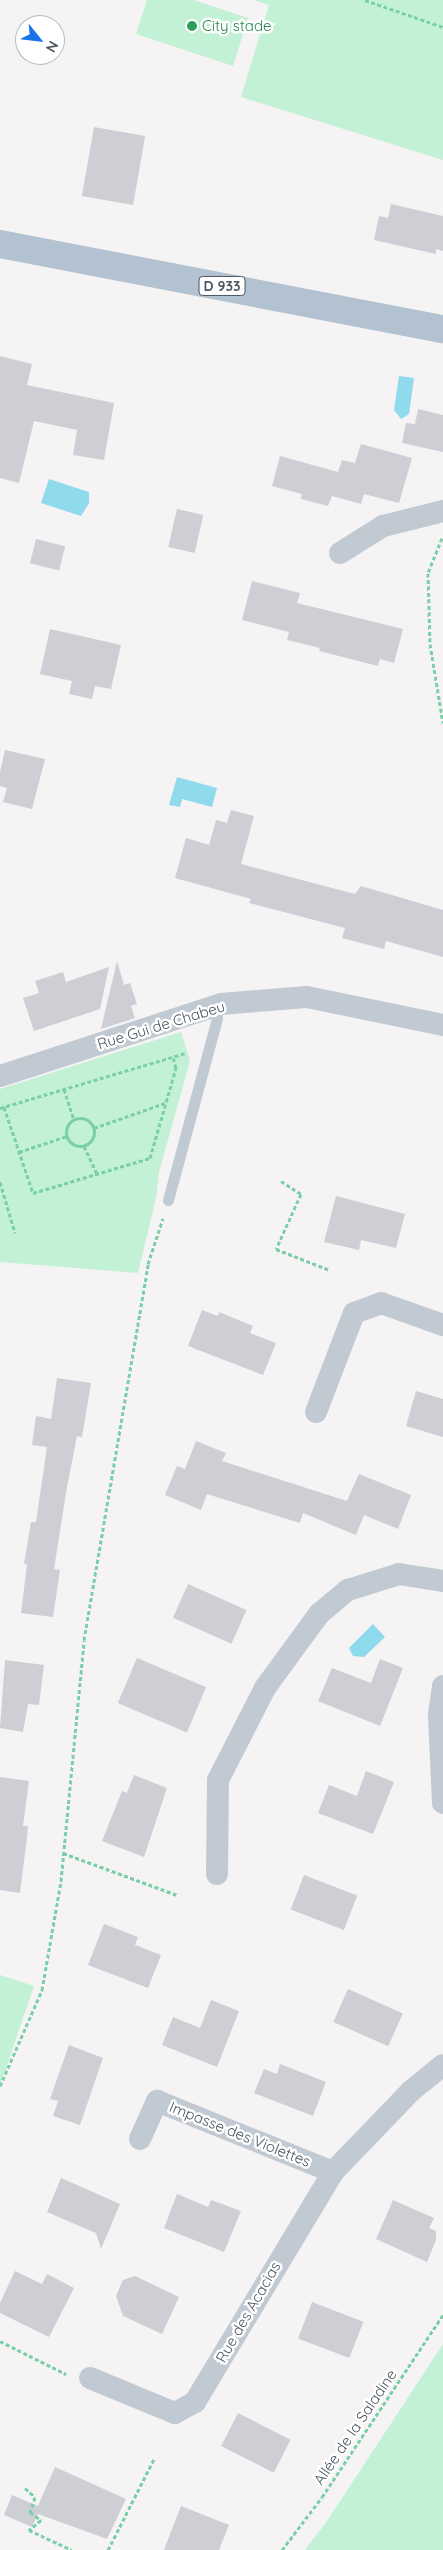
<!DOCTYPE html>
<html>
<head>
<meta charset="utf-8">
<style>
  body { margin:0 }
  #map { position:relative; width:443px; height:2550px; overflow:hidden; background:#f5f3f3; font-family:Quicksand,sans-serif }
  div>[style] { position:absolute }
  .green>* { inset:0; background:#c3f1d5 }
  .water>* { inset:0; background:#90daee }
  .building>* { inset:0; background:#cdcfd5; transform-origin:0 0 }
  .path>* { height:3px; margin-top:-1.5px; transform-origin:0; background:repeating-linear-gradient(90deg,#7ad0a6 0 4px,transparent 0 6.5px) }
  .path>.ring { margin:-1.5px; padding:0; box-sizing:content-box; background:none; border:3px solid #7ad0a6; border-radius:50% }
  .lane>* { height:11px; margin:-5.5px; padding:0 5.5px; transform-origin:5.5px; border-radius:5.5px; background:#c1cad2 }
  .street>* { height:22px; margin:-11px; padding:0 11px; transform-origin:11px; border-radius:11px; background:#c1cad2 }
  .primary>* { height:28px; margin:-14px; padding:0 14px; transform-origin:14px; border-radius:14px; background:#b3c2d1 }
  .dots>* { width:14px; height:14px; translate:-50% -50%; box-sizing:border-box; border:2px solid #fff; border-radius:50% }
  span { translate:-50% -50%; white-space:nowrap; text-align:center; line-height:1.15; -webkit-text-stroke:5px #fff; paint-order:stroke }
  .shield-label span { padding:1px 4px; background:#fff; border:1px solid; border-radius:4px; -webkit-text-stroke-width:0 }
  .shield-label { font-size:14px; color:#4a5661; font-weight:700 }
  .leisure-label { font-size:15px; color:#27864d }
  .left { translate:0 -50%; text-align:left }
  .street-label { font-size:15px; color:#4a5661 }
  .north { position:absolute; left:15px; top:15px; width:50px; height:50px; box-sizing:border-box; background:#fff; border:1px solid #b7bbc0; border-radius:50%; rotate:119deg; font-size:14px; font-weight:700; line-height:20px; text-align:center; color:#4a5661 }
  .north::after { content:''; display:block; margin:auto; width:18px; height:22px; background:#1a73e8; clip-path:polygon(50% 0,100% 100%,50% 72%,0 100%) }
</style>
</head>
<body>
<div id="map">
  <div class="green">
    <i style="clip-path:polygon(147px 0,194px 0,248px 18px,233px 66px,136px 34px)"></i>
    <i style="clip-path:polygon(254px 0,443px 0,443px 160px,241px 97px,269px 5px)"></i>
    <i style="clip-path:polygon(181px 1032px,190px 1061px,159px 1172px,156px 1198px,138px 1273px,0 1262px,0 1089px)"></i>
    <i style="clip-path:polygon(0 1975px,34px 1986px,0 2086px)"></i>
    <i style="clip-path:polygon(443px 2344px,443px 2550px,305px 2550px,327px 2521px)"></i>
  </div>
  <div class="water">
    <i style="clip-path:polygon(399px 376px,414px 378px,409px 414px,401px 419px,394px 410px)"></i>
    <i style="clip-path:polygon(49px 479px,89px 492px,89px 503px,81px 516px,41px 503px)"></i>
    <i style="clip-path:polygon(177px 777px,217px 788px,212px 807px,182px 799px,180px 807px,169px 805px)"></i>
    <i style="clip-path:polygon(373px 1624px,385px 1637px,364px 1657px,353px 1656px,349px 1648px)"></i>
  </div>
  <div class="building">
    <i style="left:94px;top:127px;width:52px;height:70px;rotate:10deg"></i>
    <i style="clip-path:polygon(391px 204px,443px 216px,443px 251px,436px 249px,436px 254px,374px 240px,379px 216px,388px 218px)"></i>
    <i style="clip-path:polygon(0 356px,32px 364px,27px 385px,114px 403px,104px 460px,73px 455px,77px 430px,34px 421px,19px 483px,0 478px)"></i>
    <i style="clip-path:polygon(418px 409px,443px 415px,443px 452px,402px 443px,406px 423px,415px 424px)"></i>
    <i style="clip-path:polygon(361px 444px,412px 458px,399px 503px,364px 494px,361px 504px,332px 496px,328px 506px,301px 499px,302px 494px,272px 486px,280px 456px,338px 472px,342px 460px,355px 463px)"></i>
    <i style="left:177px;top:509px;width:27px;height:39px;rotate:13deg"></i>
    <i style="left:36px;top:539px;width:30px;height:25px;rotate:14deg"></i>
    <i style="clip-path:polygon(252px 581px,300px 593px,297px 603px,403px 629px,394px 663px,380px 659px,378px 666px,319px 651px,320px 648px,287px 640px,289px 632px,242px 620px)"></i>
    <i style="clip-path:polygon(50px 629px,121px 645px,111px 689px,95px 686px,92px 699px,69px 694px,72px 681px,40px 674px)"></i>
    <i style="clip-path:polygon(5px 750px,45px 759px,32px 809px,3px 802px,7px 788px,0 786px,0 772px)"></i>
    <i style="clip-path:polygon(231px 810px,254px 816px,241px 864px,355px 894px,361px 886px,443px 910px,443px 957px,386px 941px,384px 949px,342px 938px,345px 928px,249px 903px,251px 899px,175px 878px,186px 838px,209px 845px,216px 820px,227px 823px)"></i>
    <i style="clip-path:polygon(117px 961px,124px 985px,130px 983px,137px 1004px,131px 1006px,135px 1018px,101px 1029px)"></i>
    <i style="clip-path:polygon(109px 967px,100px 1009px,34px 1031px,23px 998px,39px 993px,35px 981px,63px 972px,66px 982px)"></i>
    <i style="clip-path:polygon(336px 1196px,405px 1214px,396px 1248px,361px 1240px,359px 1250px,324px 1242px)"></i>
    <i style="clip-path:polygon(202px 1310px,218px 1316px,219px 1312px,253px 1326px,250px 1333px,276px 1343px,263px 1375px,188px 1346px)"></i>
    <i style="clip-path:polygon(57px 1378px,91px 1383px,82px 1437px,77px 1436px,67px 1487px,54px 1569px,60px 1570px,53px 1617px,21px 1613px,27px 1564px,24px 1564px,31px 1522px,36px 1522px,47px 1447px,32px 1445px,36px 1416px,51px 1419px)"></i>
    <i style="clip-path:polygon(416px 1391px,443px 1399px,443px 1437px,406px 1426px)"></i>
    <i style="clip-path:polygon(196px 1441px,226px 1453px,222px 1461px,347px 1501px,359px 1474px,411px 1495px,398px 1529px,364px 1515px,356px 1535px,303px 1513px,300px 1523px,207px 1494px,201px 1510px,165px 1495px,177px 1466px,185px 1469px)"></i>
    <i style="left:188px;top:1584px;width:64px;height:37px;rotate:24deg"></i>
    <i style="left:137px;top:1658px;width:75px;height:49px;rotate:23deg"></i>
    <i style="clip-path:polygon(380px 1659px,403px 1668px,380px 1726px,318px 1701px,332px 1668px,371px 1683px)"></i>
    <i style="clip-path:polygon(5px 1660px,44px 1665px,39px 1705px,28px 1704px,23px 1732px,0 1728px)"></i>
    <i style="clip-path:polygon(366px 1771px,394px 1782px,373px 1834px,318px 1813px,329px 1785px,357px 1796px)"></i>
    <i style="clip-path:polygon(134px 1775px,167px 1788px,144px 1857px,102px 1841px,122px 1791px,127px 1793px)"></i>
    <i style="clip-path:polygon(0 1777px,29px 1781px,23px 1826px,28px 1826px,27px 1837px,20px 1893px,0 1890px)"></i>
    <i style="left:304px;top:1875px;width:57px;height:37px;rotate:21deg"></i>
    <i style="clip-path:polygon(104px 1924px,138px 1937px,135px 1945px,161px 1955px,148px 1988px,88px 1965px)"></i>
    <i style="left:348px;top:1989px;width:60px;height:36px;rotate:24deg"></i>
    <i style="clip-path:polygon(211px 2000px,239px 2011px,217px 2067px,162px 2045px,173px 2017px,200px 2028px)"></i>
    <i style="clip-path:polygon(69px 2045px,103px 2058px,80px 2125px,53px 2116px,58px 2101px,50px 2099px)"></i>
    <i style="clip-path:polygon(280px 2064px,326px 2082px,313px 2116px,254px 2093px,264px 2069px,277px 2074px)"></i>
    <i style="clip-path:polygon(61px 2178px,120px 2204px,101px 2249px,96px 2233px,47px 2212px)"></i>
    <i style="clip-path:polygon(177px 2194px,208px 2207px,211px 2200px,241px 2211px,224px 2252px,164px 2228px)"></i>
    <i style="clip-path:polygon(393px 2200px,434px 2218px,429px 2228px,436px 2231px,436px 2240px,427px 2262px,376px 2239px)"></i>
    <i style="clip-path:polygon(15px 2271px,42px 2284px,47px 2274px,74px 2288px,49px 2337px,0 2313px,0 2303px)"></i>
    <i style="clip-path:polygon(135px 2276px,179px 2297px,162px 2334px,123px 2316px,116px 2296px,123px 2280px)"></i>
    <i style="left:312px;top:2302px;width:55px;height:39px;rotate:21deg"></i>
    <i style="left:238px;top:2413px;width:59px;height:37px;rotate:27deg"></i>
    <i style="clip-path:polygon(55px 2467px,126px 2499px,107px 2539px,38px 2514px,32px 2527px,4px 2515px,12px 2495px,38px 2506px)"></i>
    <i style="clip-path:polygon(181px 2506px,229px 2525px,219px 2550px,164px 2550px)"></i>
  </div>
  <div class="path">
    <i style="left:365px;top:0;width:83px;rotate:19.1deg"></i>
    <i style="left:442px;top:538px;width:38px;rotate:112deg"></i>
    <i style="left:428px;top:573px;width:71px;rotate:88.4deg"></i>
    <i style="left:430px;top:644px;width:80px;rotate:80.7deg"></i>
    <i style="left:64px;top:1089px;width:32px;rotate:72deg"></i>
    <i style="left:4px;top:1107px;width:91px;rotate:71.4deg"></i>
    <i style="left:33px;top:1193px;width:122px;rotate:-16.7deg"></i>
    <i style="left:150px;top:1158px;width:94px;rotate:-73.9deg"></i>
    <i style="left:176px;top:1068px;width:11px;rotate:-105deg"></i>
    <i style="left:0;top:1108px;width:194px;rotate:-16.5deg"></i>
    <i class="ring" style="left:66px;top:1118px;width:25px;height:25px"></i>
    <i style="left:94px;top:1128px;width:75px;rotate:-19.4deg"></i>
    <i style="left:84px;top:1146px;width:31px;rotate:65deg"></i>
    <i style="left:19px;top:1152px;width:51px;rotate:-18.4deg"></i>
    <i style="left:281px;top:1181px;width:24px;rotate:33deg"></i>
    <i style="left:301px;top:1194px;width:60px;rotate:114.4deg"></i>
    <i style="left:276px;top:1249px;width:58px;rotate:21.3deg"></i>
    <i style="left:0;top:1182px;width:53px;rotate:73.6deg"></i>
    <i style="left:63px;top:1853px;width:121px;rotate:20.2deg"></i>
    <i style="left:0;top:2086px;width:105px;rotate:-66.4deg"></i>
    <i style="left:42px;top:1990px;width:111px;rotate:-80.1deg"></i>
    <i style="left:61px;top:1881px;width:242px;rotate:-84.5deg"></i>
    <i style="left:84px;top:1640px;width:381px;rotate:-80.3deg"></i>
    <i style="left:148px;top:1264px;width:48px;rotate:-71.9deg"></i>
    <i style="left:0;top:2341px;width:74px;rotate:26.6deg"></i>
    <i style="left:25px;top:2488px;width:13px;rotate:42deg"></i>
    <i style="left:35px;top:2497px;width:16px;rotate:108deg"></i>
    <i style="left:30px;top:2512px;width:14px;rotate:36deg"></i>
    <i style="left:41px;top:2520px;width:16px;rotate:140deg"></i>
    <i style="left:29px;top:2530px;width:47px;rotate:24.9deg"></i>
    <i style="left:108px;top:2550px;width:102px;rotate:-63.2deg"></i>
    <i style="left:282px;top:2550px;width:66px;rotate:-53deg"></i>
    <i style="left:322px;top:2497px;width:219px;rotate:-56.4deg"></i>
  </div>
  <div class="lane">
    <i style="left:168px;top:1200px;width:188px;rotate:-74.9deg"></i>
    <i style="left:217px;top:1018px;width:12px;rotate:-95deg"></i>
  </div>
  <div class="street">
    <i style="left:340px;top:553px;width:51px;rotate:-32.1deg"></i>
    <i style="left:383px;top:526px;width:62px;rotate:-14deg"></i>
    <i style="left:0;top:1076px;width:232px;rotate:-18deg"></i>
    <i style="left:221px;top:1004px;width:86px;rotate:-4.7deg"></i>
    <i style="left:307px;top:997px;width:139px;rotate:11.6deg"></i>
    <i style="left:316px;top:1412px;width:106px;rotate:-69deg"></i>
    <i style="left:354px;top:1313px;width:29px;rotate:-20deg"></i>
    <i style="left:381px;top:1303px;width:66px;rotate:19.5deg"></i>
    <i style="left:443px;top:1686px;width:29px;rotate:98deg"></i>
    <i style="left:439px;top:1715px;width:88px;rotate:87.4deg"></i>
    <i style="left:217px;top:1874px;width:94px;rotate:-89.4deg"></i>
    <i style="left:218px;top:1780px;width:103px;rotate:-62.9deg"></i>
    <i style="left:265px;top:1688px;width:92px;rotate:-53.9deg"></i>
    <i style="left:319px;top:1614px;width:38px;rotate:-40deg"></i>
    <i style="left:348px;top:1590px;width:53px;rotate:-17.4deg"></i>
    <i style="left:399px;top:1574px;width:45px;rotate:9deg"></i>
    <i style="left:140px;top:2139px;width:42px;rotate:-65.9deg"></i>
    <i style="left:157px;top:2101px;width:190px;rotate:22deg"></i>
    <i style="left:90px;top:2378px;width:92px;rotate:22.4deg"></i>
    <i style="left:175px;top:2413px;width:23px;rotate:-29deg"></i>
    <i style="left:195px;top:2402px;width:268px;rotate:-59deg"></i>
    <i style="left:333px;top:2172px;width:112px;rotate:-46.1deg"></i>
    <i style="left:411px;top:2091px;width:41px;rotate:-39.1deg"></i>
  </div>
  <div class="primary">
    <i style="left:0;top:244px;width:451px;rotate:10.9deg"></i>
  </div>
  <div class="dots">
    <i style="left:192px;top:26px;background:#2e9e5b"></i>
  </div>
  <div class="shield-label">
    <span style="left:222px;top:286px">D 933</span>
  </div>
  <div class="leisure-label">
    <span class="left" style="left:202px;top:26px">City stade</span>
  </div>
  <div class="street-label">
    <span style="left:161px;top:1025px;rotate:-17deg">Rue Gui de Chabeu</span>
    <span style="left:240px;top:2134px;rotate:22deg">Impasse des Violettes</span>
    <span style="left:248px;top:2312px;rotate:-60deg">Rue des Acacias</span>
    <span style="left:355px;top:2427px;rotate:-56deg">Allée de la Saladine</span>
  </div>
  <div class="north">N</div>
</div>
</body>
</html>
